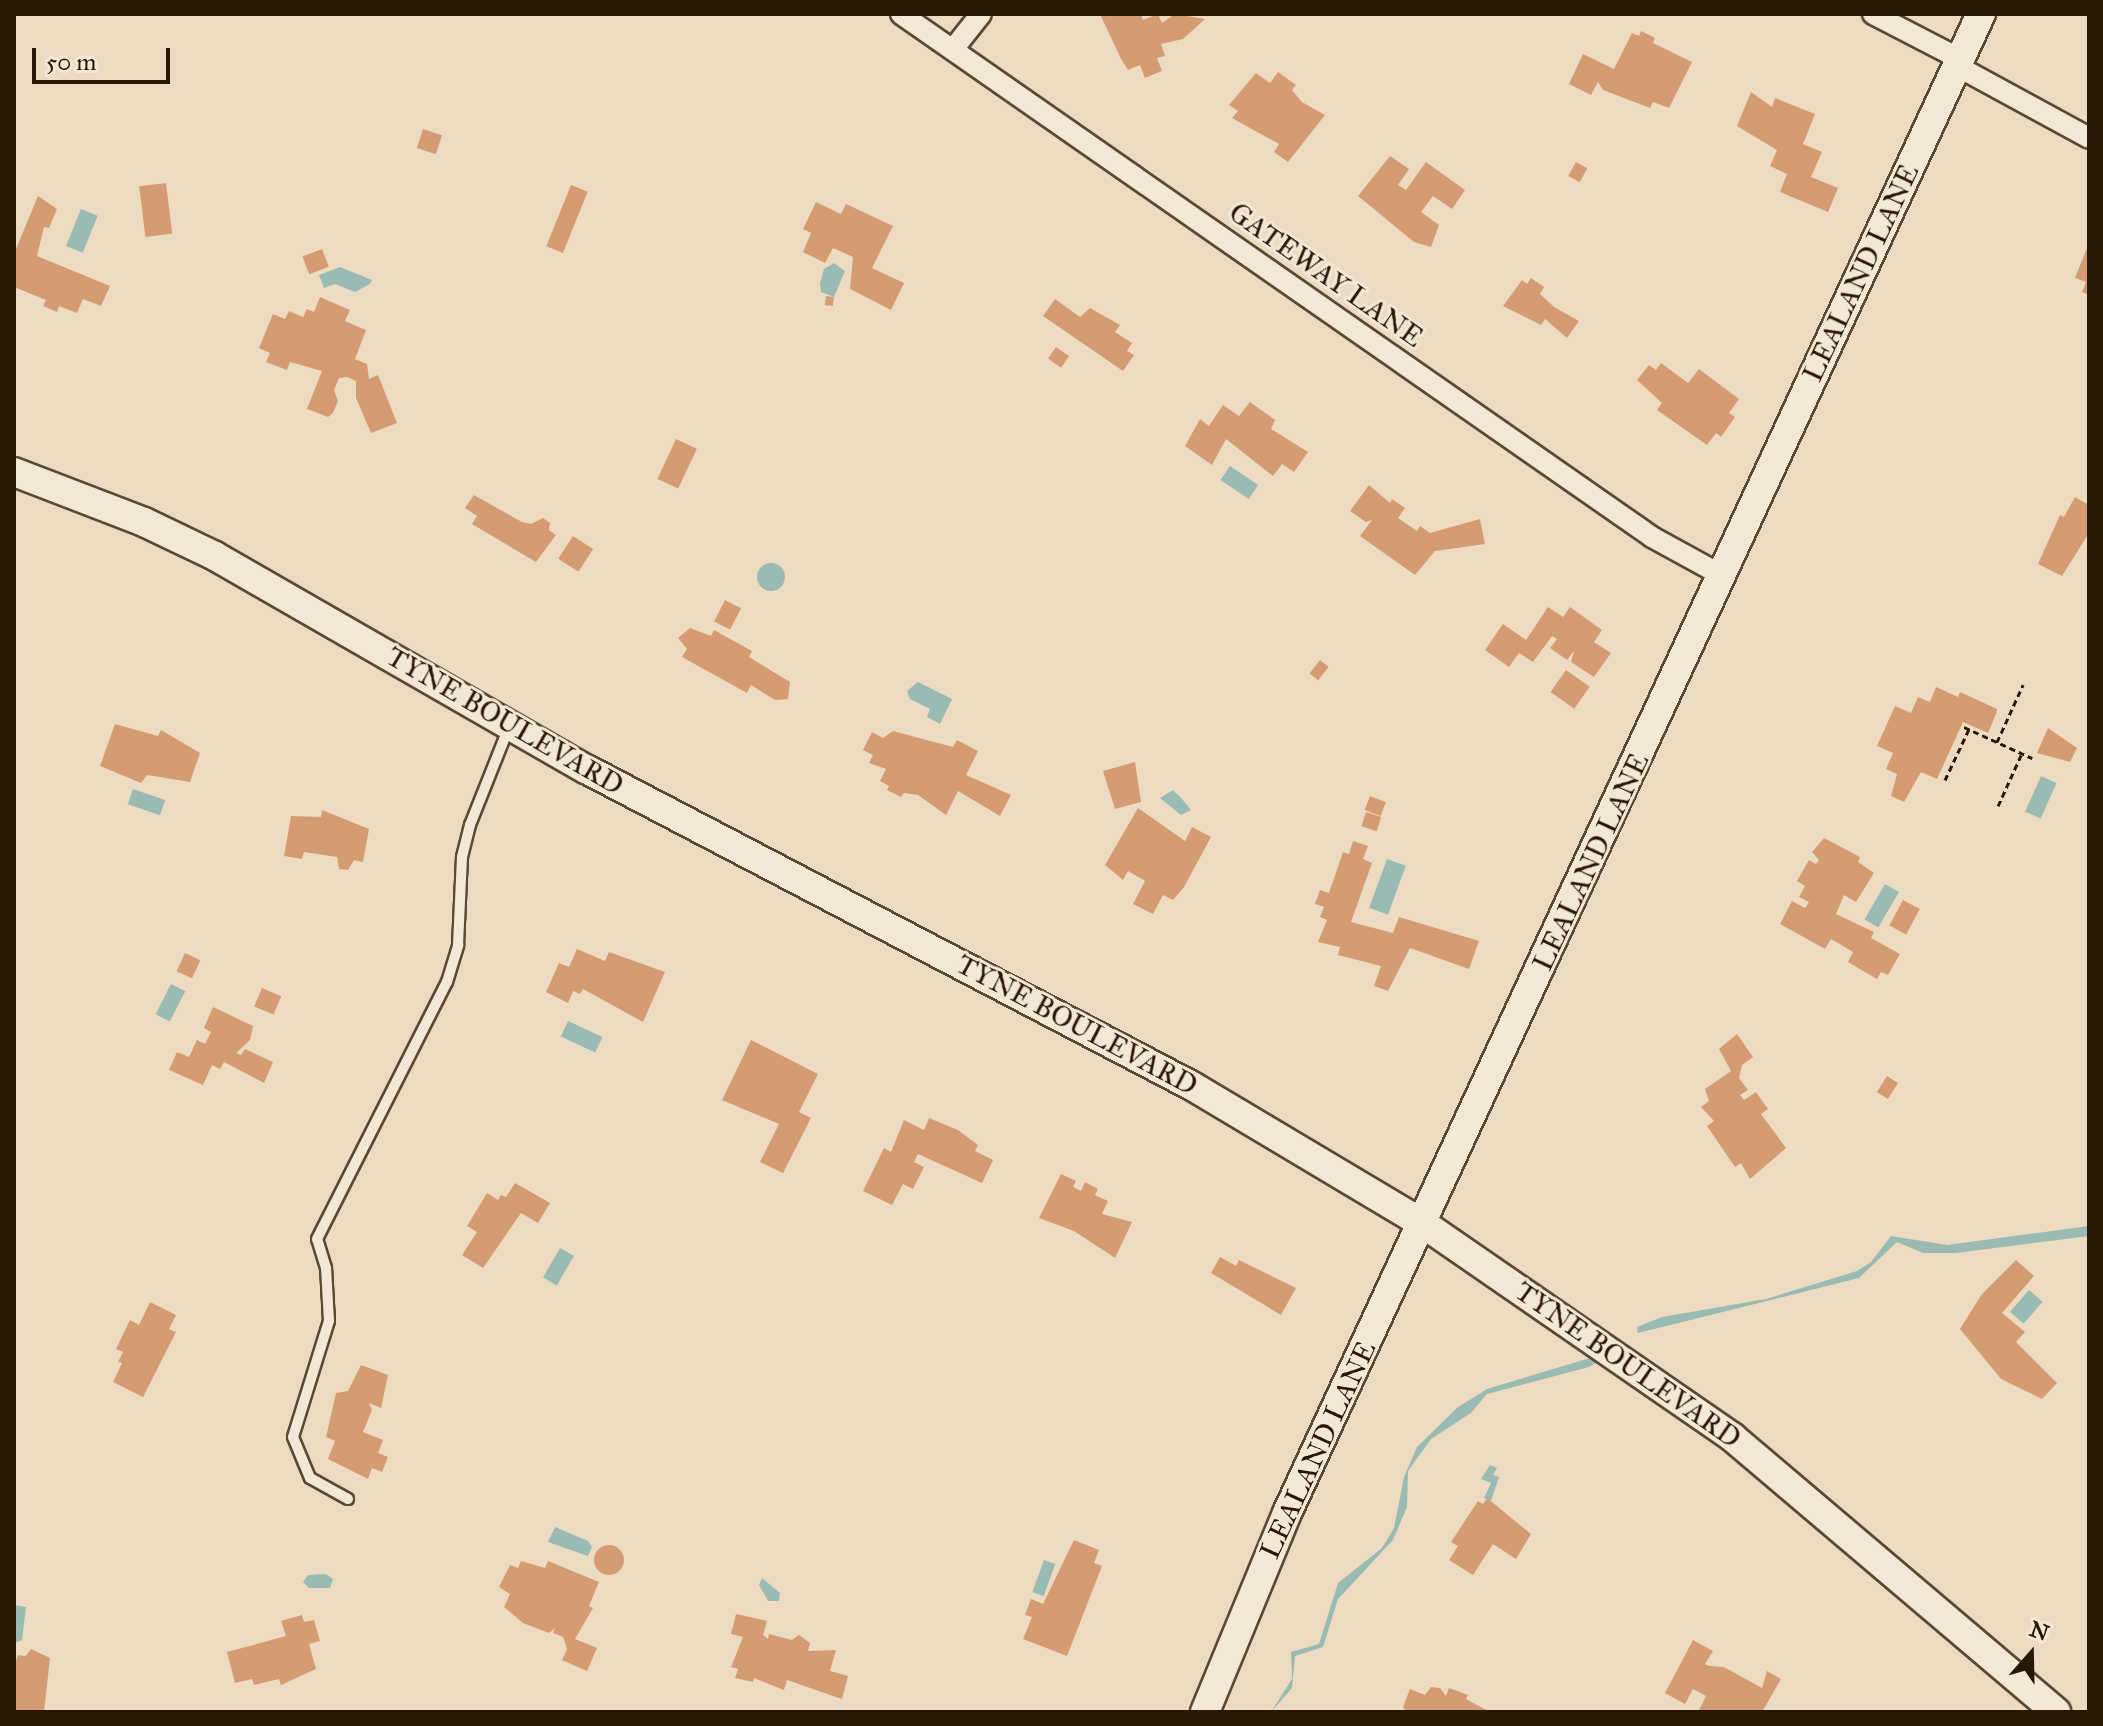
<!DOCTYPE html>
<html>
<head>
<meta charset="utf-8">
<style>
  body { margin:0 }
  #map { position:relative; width:2103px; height:1726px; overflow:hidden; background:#ecdbc1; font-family:"IM FELL Great Primer",serif }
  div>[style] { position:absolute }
  .water>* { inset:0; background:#99bbb3; transform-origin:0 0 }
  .round { border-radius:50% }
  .building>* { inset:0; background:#d59c74; transform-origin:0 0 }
  .path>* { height:3px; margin-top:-1.5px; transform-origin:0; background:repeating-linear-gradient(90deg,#261803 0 6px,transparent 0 10px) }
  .roads { filter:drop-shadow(2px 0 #584932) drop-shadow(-2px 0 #584932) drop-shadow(0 2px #584932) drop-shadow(0 -2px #584932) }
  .lane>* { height:10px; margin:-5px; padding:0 5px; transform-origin:5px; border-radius:5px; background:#f3e8d7 }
  .street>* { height:20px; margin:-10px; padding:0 10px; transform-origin:10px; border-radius:10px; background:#f3e8d7 }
  .secondary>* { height:28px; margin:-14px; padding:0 14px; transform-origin:14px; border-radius:14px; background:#f3e8d7 }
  span { translate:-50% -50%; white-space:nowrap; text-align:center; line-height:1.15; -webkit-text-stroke:6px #f3e8d7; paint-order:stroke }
  .street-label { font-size:28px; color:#261803 }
  .frame { position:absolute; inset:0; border:16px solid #261803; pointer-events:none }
  .north { position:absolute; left:1991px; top:1614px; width:80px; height:80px; -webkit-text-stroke:6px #f3e8d7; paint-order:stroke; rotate:20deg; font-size:22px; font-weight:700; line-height:32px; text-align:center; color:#261803 }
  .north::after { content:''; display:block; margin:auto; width:28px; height:36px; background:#261803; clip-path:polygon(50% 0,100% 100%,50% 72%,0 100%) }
  .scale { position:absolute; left:32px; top:48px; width:138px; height:36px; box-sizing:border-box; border:4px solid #261803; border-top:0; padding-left:10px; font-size:24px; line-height:28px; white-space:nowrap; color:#261803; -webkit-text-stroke:6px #f3e8d7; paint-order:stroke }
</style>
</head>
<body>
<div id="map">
  <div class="water">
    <i style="left:81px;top:209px;width:18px;height:40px;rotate:22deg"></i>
    <i style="clip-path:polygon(834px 263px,845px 271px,834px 297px,821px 292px,820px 283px,824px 269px)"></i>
    <i style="clip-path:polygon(340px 267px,372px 280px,370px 284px,355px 292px,335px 284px,324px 288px,319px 275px)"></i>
    <i style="left:1230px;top:466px;width:34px;height:17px;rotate:34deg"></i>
    <i class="round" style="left:757px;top:563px;width:28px;height:28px"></i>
    <i style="clip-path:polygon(918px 682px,952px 699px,940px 724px,927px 717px,930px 709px,910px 699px,907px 691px)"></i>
    <i style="left:2041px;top:776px;width:17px;height:39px;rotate:24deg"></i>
    <i style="left:133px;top:789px;width:34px;height:16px;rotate:19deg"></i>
    <i style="clip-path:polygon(1173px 790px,1182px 799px,1191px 810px,1181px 815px,1160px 798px)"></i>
    <i style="left:1387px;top:859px;width:20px;height:52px;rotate:20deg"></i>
    <i style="left:1885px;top:884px;width:16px;height:41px;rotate:30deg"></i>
    <i style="left:171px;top:984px;width:16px;height:34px;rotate:27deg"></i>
    <i style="left:568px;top:1021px;width:38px;height:17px;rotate:25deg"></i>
    <i style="clip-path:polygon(2089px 1226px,2089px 1236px,1956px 1253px,1923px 1253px,1897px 1242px,1859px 1278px,1638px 1333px,1637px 1327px,1662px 1317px,1766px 1299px,1857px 1271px,1871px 1262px,1891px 1236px,1947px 1245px)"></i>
    <i style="left:560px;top:1248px;width:16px;height:34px;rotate:30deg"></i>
    <i style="left:2029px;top:1290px;width:18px;height:29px;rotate:41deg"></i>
    <i style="clip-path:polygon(1600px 1355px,1604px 1358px,1589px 1367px,1487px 1394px,1471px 1413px,1431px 1439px,1408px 1471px,1407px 1507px,1393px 1540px,1338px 1599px,1323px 1647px,1295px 1656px,1292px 1688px,1271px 1712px,1292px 1679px,1291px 1652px,1319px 1644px,1338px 1583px,1382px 1548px,1394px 1528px,1404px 1477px,1417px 1447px,1458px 1407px,1487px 1389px)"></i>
    <i style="clip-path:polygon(1490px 1465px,1497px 1468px,1493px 1475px,1499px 1477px,1491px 1501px,1484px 1498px,1491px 1483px,1481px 1479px)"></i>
    <i style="clip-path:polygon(555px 1527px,588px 1541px,592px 1547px,588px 1556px,548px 1542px)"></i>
    <i style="left:1044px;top:1560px;width:12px;height:34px;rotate:20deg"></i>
    <i style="clip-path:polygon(326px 1574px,333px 1579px,330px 1588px,309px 1588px,303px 1582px,308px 1575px)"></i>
    <i style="clip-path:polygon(762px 1578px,780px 1593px,779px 1601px,768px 1601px,759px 1585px)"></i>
    <i style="clip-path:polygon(14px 1605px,26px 1607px,22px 1640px,15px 1643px)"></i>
  </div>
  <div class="building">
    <i style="clip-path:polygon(1100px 14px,1141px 14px,1143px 20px,1158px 14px,1162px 23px,1175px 14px,1205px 19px,1183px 39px,1161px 44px,1165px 56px,1157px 58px,1162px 71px,1145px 78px,1140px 65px,1128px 70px,1121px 59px)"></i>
    <i style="clip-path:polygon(1641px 31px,1655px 38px,1653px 43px,1692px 62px,1669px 108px,1653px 102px,1650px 108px,1603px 90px,1598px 82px,1591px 95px,1569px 84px,1583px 54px,1614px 69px,1632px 33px,1639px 36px)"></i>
    <i style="clip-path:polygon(1278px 72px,1296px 85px,1292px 90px,1302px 102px,1325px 115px,1288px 162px,1274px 152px,1279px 144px,1232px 118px,1238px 111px,1229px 105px,1256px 73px,1270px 83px)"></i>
    <i style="clip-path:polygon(1751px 92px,1772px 107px,1775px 98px,1815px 114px,1803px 144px,1822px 152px,1811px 177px,1838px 188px,1828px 212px,1780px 192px,1787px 174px,1770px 166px,1777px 150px,1737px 126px)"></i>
    <i style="left:423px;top:129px;width:20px;height:20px;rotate:18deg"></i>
    <i style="clip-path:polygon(1390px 156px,1409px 169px,1398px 185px,1406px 190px,1426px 162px,1465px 190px,1452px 209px,1433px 196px,1421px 212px,1439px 225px,1431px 247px,1414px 242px,1358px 196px)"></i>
    <i style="left:1576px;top:162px;width:13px;height:16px;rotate:29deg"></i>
    <i style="left:166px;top:183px;width:51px;height:27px;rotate:83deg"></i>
    <i style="left:571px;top:185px;width:18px;height:66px;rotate:22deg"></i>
    <i style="clip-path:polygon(38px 196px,57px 209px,49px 228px,44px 227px,37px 256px,110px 286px,101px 306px,83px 299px,77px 313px,59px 306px,57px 312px,43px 306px,46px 300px,14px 287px,14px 254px)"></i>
    <i style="clip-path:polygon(816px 202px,841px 214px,846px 204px,893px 226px,872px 268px,904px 283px,891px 310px,850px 289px,853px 257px,833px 248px,825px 263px,803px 252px,811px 233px,803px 229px)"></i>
    <i style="clip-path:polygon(2089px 243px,2089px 295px,2082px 292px,2086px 282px,2075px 278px)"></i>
    <i style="left:322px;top:249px;width:19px;height:21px;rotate:69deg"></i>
    <i style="clip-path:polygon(1531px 278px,1544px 287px,1540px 294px,1554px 307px,1579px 321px,1567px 338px,1545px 319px,1541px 325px,1503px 306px,1522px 280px,1527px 284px)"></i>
    <i style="left:826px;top:296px;width:8px;height:9px;rotate:7deg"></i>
    <i style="clip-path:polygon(320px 297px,350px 310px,345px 321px,366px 330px,355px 359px,367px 364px,369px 379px,378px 375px,397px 423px,371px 433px,356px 398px,356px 381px,347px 377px,339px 378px,334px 390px,338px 401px,333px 413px,328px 417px,307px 409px,322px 371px,290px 362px,287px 370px,266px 362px,270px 353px,259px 348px,273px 314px,285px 319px,289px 311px,303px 317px,307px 309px,314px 312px)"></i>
    <i style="clip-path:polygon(1055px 299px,1080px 317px,1090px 308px,1120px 325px,1115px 332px,1132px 343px,1127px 351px,1134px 355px,1123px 371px,1043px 316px)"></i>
    <i style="left:1056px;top:347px;width:16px;height:14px;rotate:35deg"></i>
    <i style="clip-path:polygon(1661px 363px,1688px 383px,1699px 369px,1739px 399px,1729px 413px,1735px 417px,1721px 437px,1716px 433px,1707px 445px,1657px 410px,1662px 403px,1637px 380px,1649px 365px,1656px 370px)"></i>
    <i style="clip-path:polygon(1250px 402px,1275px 420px,1271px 429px,1308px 452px,1294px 472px,1282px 464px,1273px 476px,1226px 439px,1212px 465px,1185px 446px,1200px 419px,1209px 426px,1223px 405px,1239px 416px)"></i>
    <i style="left:676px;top:439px;width:23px;height:44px;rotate:25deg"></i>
    <i style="clip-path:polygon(1369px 485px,1390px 503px,1392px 499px,1405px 508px,1398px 518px,1417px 531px,1420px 526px,1430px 533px,1480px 519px,1485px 544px,1435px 551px,1415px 575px,1360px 536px,1372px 520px,1366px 522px,1350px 511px)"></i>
    <i style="clip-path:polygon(474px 495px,522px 522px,531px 524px,543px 518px,550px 523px,549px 530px,556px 535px,536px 562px,472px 524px,477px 516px,465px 508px)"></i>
    <i style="clip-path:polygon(2075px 497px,2089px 505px,2089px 533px,2062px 576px,2038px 564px,2060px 515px,2064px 517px)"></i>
    <i style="left:573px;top:536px;width:24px;height:27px;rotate:33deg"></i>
    <i style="left:725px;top:600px;width:18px;height:24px;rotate:27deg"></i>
    <i style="clip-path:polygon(1548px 607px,1563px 617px,1570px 607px,1602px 630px,1594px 642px,1611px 653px,1594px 677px,1571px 662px,1574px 651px,1567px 660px,1550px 648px,1557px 639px,1552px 636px,1533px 662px,1519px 653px,1509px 667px,1485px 650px,1503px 624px,1526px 640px)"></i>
    <i style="clip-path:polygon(690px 628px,711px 636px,714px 630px,752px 651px,749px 657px,790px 682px,788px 699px,775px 700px,751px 685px,747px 693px,682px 657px,687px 649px,678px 638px)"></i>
    <i style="left:1320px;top:660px;width:11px;height:17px;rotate:38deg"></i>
    <i style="left:1566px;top:670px;width:29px;height:27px;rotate:35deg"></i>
    <i style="clip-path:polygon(1936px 687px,1958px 697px,1960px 692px,1997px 709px,1996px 714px,1988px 733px,1963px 722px,1937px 779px,1921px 772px,1904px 802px,1891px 796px,1897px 774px,1886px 769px,1893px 753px,1877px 746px,1895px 706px,1911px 713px,1918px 697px,1930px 702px)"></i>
    <i style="clip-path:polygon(115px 724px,158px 736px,161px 730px,200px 753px,190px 782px,147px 775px,141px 783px,100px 766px)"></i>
    <i style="clip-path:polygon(2048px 728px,2077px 748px,2070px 762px,2037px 753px)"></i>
    <i style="clip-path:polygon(893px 731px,953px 747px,957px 740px,978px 751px,966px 775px,1011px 795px,1000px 816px,958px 791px,946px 815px,918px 795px,904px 793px,901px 797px,887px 790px,889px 786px,880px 781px,886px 769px,869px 763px,873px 755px,863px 750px,872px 732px,883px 738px)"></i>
    <i style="clip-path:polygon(1135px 762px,1141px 802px,1115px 809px,1103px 771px)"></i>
    <i style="left:1370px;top:796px;width:17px;height:15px;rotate:21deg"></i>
    <i style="clip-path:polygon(1138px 808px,1185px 841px,1192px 827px,1211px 837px,1184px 887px,1173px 900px,1163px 895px,1153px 914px,1133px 904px,1145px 881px,1128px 871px,1123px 880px,1105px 865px)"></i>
    <i style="clip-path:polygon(322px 810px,369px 829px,363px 862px,354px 860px,348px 870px,339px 869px,337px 857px,304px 852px,302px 859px,284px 856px,291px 816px,321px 817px)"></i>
    <i style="left:1366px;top:812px;width:16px;height:15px;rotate:18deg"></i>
    <i style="clip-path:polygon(1824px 838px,1860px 857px,1858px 862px,1874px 873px,1856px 902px,1844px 895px,1836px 914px,1874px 932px,1871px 938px,1900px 954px,1888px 975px,1881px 972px,1877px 979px,1848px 962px,1853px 952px,1838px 943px,1831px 939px,1825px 949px,1780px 924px,1792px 901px,1805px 908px,1809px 902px,1799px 897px,1805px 886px,1797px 881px,1809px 860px,1816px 864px,1819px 860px,1812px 852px)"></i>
    <i style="clip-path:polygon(1353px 841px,1368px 846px,1363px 859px,1372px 863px,1351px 922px,1393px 933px,1399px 917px,1479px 941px,1469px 969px,1410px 948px,1388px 991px,1374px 986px,1381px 966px,1338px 955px,1340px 947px,1318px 942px,1327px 920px,1320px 917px,1324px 907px,1315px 904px,1320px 890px,1329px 893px,1343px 852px,1349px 854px)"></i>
    <i style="left:1903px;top:900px;width:19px;height:29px;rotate:28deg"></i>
    <i style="clip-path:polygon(577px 949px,605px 961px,609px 952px,665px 972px,643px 1022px,583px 989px,580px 994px,573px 991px,568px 1003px,546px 992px,559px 963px,569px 967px)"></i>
    <i style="left:185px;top:953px;width:17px;height:20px;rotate:25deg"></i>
    <i style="left:262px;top:988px;width:21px;height:20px;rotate:23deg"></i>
    <i style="clip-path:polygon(213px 1007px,253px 1026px,250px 1040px,236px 1053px,241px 1055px,245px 1049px,273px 1062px,264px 1083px,224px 1062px,220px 1069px,212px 1065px,203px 1085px,169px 1070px,177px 1052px,189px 1057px,197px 1040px,205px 1044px,211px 1032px,204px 1028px)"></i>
    <i style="clip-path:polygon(1737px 1034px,1753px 1057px,1742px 1065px,1739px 1078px,1748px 1090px,1740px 1095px,1744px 1100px,1756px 1092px,1768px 1109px,1761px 1114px,1786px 1148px,1750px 1179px,1741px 1163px,1735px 1167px,1707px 1126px,1714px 1121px,1701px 1107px,1709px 1101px,1705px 1089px,1731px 1071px,1719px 1049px)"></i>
    <i style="clip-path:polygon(751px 1040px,818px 1074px,799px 1112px,811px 1118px,783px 1173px,760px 1162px,779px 1124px,722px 1100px)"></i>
    <i style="left:1887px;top:1076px;width:13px;height:19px;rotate:32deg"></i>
    <i style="clip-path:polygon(929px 1118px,958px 1130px,978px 1145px,975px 1151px,993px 1160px,982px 1183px,918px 1154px,914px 1162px,924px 1167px,913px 1189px,903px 1184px,892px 1205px,863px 1191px,884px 1148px,891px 1152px,904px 1120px,924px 1130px)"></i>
    <i style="clip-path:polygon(1061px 1174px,1076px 1181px,1073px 1187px,1081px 1191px,1085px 1182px,1098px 1189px,1095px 1195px,1108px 1201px,1102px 1214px,1132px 1222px,1115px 1258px,1074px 1231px,1039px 1218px)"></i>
    <i style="clip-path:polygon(515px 1183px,550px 1203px,538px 1223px,521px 1213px,483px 1268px,462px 1255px,477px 1232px,467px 1226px,487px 1193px,498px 1200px,501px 1195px,506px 1197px)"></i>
    <i style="clip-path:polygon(1220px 1257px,1236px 1266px,1239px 1260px,1296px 1288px,1281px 1315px,1211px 1273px)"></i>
    <i style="clip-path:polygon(2016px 1260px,2034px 1276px,2002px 1313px,2025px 1332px,2016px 1342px,2057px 1383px,2042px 1399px,2001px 1379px,1960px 1329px,1982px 1294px)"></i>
    <i style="clip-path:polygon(150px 1302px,176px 1315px,169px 1329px,176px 1332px,143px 1397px,113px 1382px,122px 1363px,118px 1362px,123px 1352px,116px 1349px,130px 1320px,139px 1325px)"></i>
    <i style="clip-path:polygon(361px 1365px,388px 1375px,381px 1408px,369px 1403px,372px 1410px,363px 1432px,383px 1440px,378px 1453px,388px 1457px,382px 1472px,372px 1468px,368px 1479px,328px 1459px,335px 1441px,326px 1437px,336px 1393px,348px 1391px)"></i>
    <i style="clip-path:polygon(1487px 1498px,1531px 1534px,1516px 1559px,1493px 1544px,1473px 1575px,1449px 1560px,1458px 1546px,1451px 1542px,1478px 1501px,1483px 1504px)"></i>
    <i style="clip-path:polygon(1074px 1540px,1099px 1550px,1094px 1563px,1102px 1566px,1067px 1656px,1023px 1639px,1032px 1617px,1025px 1615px,1031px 1599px,1043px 1604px)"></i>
    <i class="round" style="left:594px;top:1545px;width:30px;height:30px"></i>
    <i style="clip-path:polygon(521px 1561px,545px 1568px,548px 1561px,599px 1582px,589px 1606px,593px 1608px,575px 1639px,597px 1648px,587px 1671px,562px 1660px,567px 1649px,563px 1637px,553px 1633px,555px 1628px,549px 1633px,523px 1623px,504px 1607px,510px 1594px,499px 1587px,510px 1565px,518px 1568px)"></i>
    <i style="clip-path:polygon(736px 1614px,767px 1621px,763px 1635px,768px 1639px,769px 1634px,792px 1640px,799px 1635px,810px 1643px,808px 1651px,836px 1650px,830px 1671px,848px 1676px,842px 1699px,787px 1680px,784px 1690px,754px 1678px,753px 1682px,735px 1678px,738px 1669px,731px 1667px,743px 1637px,731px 1634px)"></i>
    <i style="clip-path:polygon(302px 1615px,304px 1622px,314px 1620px,320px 1641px,309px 1644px,316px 1669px,281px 1685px,279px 1679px,254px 1685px,252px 1679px,235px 1683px,227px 1652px,286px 1636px,281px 1621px)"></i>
    <i style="clip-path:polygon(1693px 1640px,1713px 1651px,1705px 1664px,1709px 1666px,1724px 1667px,1762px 1688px,1767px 1671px,1781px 1679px,1762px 1712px,1698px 1712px,1706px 1696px,1693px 1689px,1685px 1704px,1665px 1693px)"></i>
    <i style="clip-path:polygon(31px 1649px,50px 1658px,44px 1712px,14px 1712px,14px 1667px,18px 1655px,26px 1656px)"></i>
    <i style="clip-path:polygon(1440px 1688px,1446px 1696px,1449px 1688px,1468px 1695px,1466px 1699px,1490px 1712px,1406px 1712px,1403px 1707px,1410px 1689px,1425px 1695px,1431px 1687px)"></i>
  </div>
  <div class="path">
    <i style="left:1964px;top:727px;width:75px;rotate:24.5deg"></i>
    <i style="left:1997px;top:742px;width:63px;rotate:-65.5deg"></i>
    <i style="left:1945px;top:780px;width:56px;rotate:-64.8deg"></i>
    <i style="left:1998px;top:806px;width:58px;rotate:-65.6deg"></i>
  </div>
  <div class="roads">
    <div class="lane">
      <i style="left:348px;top:1499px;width:43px;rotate:-151.1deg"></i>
      <i style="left:310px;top:1478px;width:44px;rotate:-112.5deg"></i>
      <i style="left:293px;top:1437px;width:121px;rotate:-72.8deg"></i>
      <i style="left:329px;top:1321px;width:53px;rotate:-93.2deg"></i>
      <i style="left:326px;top:1268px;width:30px;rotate:-107deg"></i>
      <i style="left:317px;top:1239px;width:288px;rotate:-63.2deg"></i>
      <i style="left:447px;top:982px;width:39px;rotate:-73deg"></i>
      <i style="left:458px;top:945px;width:88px;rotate:-87.4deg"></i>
      <i style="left:462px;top:857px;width:33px;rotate:-76deg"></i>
      <i style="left:470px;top:825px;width:105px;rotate:-68.3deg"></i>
    </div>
    <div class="street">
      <i style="left:901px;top:14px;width:915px;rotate:34.85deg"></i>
      <i style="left:1652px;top:537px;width:81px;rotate:28.8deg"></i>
      <i style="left:1873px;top:14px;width:98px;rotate:27.3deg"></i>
      <i style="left:954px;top:48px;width:43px;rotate:-51.5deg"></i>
      <i style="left:1957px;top:66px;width:150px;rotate:28.6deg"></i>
    </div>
    <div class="secondary">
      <i style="left:14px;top:472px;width:139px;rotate:21deg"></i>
      <i style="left:144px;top:522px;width:79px;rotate:25.6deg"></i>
      <i style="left:215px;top:556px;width:428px;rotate:29.9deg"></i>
      <i style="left:586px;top:769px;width:684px;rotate:27.61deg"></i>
      <i style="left:1192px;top:1086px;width:268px;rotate:30.8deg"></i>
      <i style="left:1422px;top:1223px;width:377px;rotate:34.6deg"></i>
      <i style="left:1732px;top:1437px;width:425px;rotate:40.3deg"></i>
      <i style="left:1205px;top:1712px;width:215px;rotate:-67.6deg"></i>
      <i style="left:1287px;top:1513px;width:1652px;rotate:-65.16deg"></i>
    </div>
  </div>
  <div class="street-label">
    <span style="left:1861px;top:273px;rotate:-65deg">LEALAND LANE</span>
    <span style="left:1326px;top:275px;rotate:35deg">GATEWAY LANE</span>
    <span style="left:505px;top:721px;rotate:30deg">TYNE BOULEVARD</span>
    <span style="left:1591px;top:862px;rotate:-65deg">LEALAND LANE</span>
    <span style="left:1077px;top:1025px;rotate:28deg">TYNE BOULEVARD</span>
    <span style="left:1628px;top:1365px;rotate:35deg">TYNE BOULEVARD</span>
    <span style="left:1318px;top:1450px;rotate:-65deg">LEALAND LANE</span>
  </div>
  <div class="frame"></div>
  <div class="north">N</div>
  <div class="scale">50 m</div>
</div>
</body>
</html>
